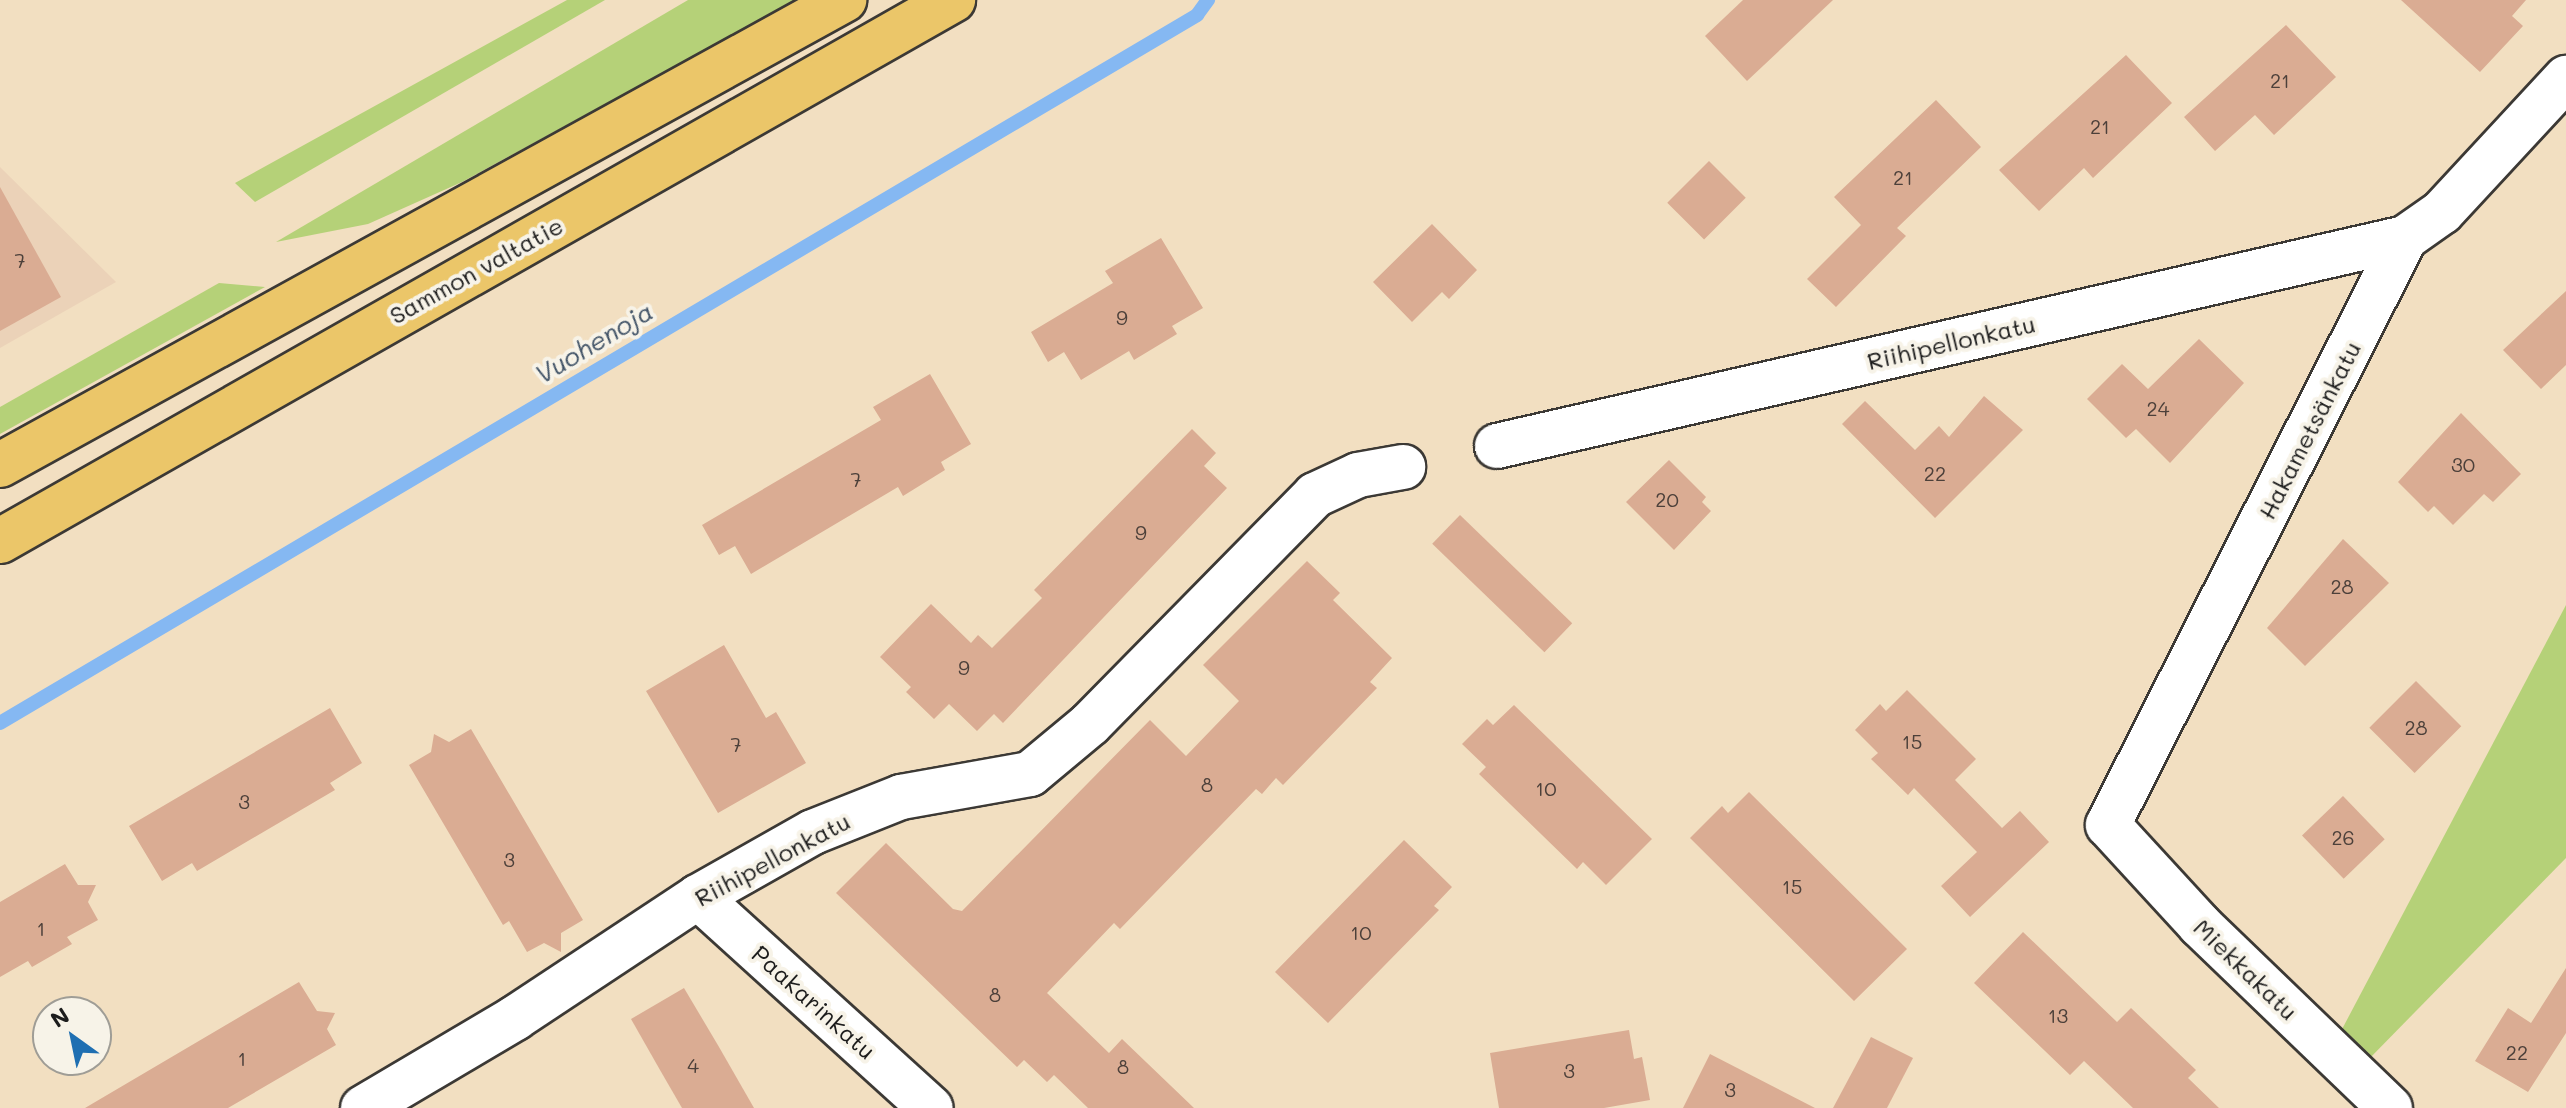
<!DOCTYPE html>
<html>
<head>
<meta charset="utf-8">
<style>
  body { margin:0 }
  #map { position:relative; width:2566px; height:1108px; overflow:hidden; background:#f2dfc1; font-family:Mali,sans-serif }
  div>[style] { position:absolute }
  .built>* { inset:0; background:#ebd2b8 }
  .green>* { inset:0; background:#b5d178 }
  .stream>* { height:14px; margin:-7px; padding:0 7px; transform-origin:7px; border-radius:7px; background:#85b8f2 }
  .building>* { inset:0; background:#daac93; transform-origin:0 0 }
  .roads { filter:drop-shadow(2px 0 #3c3935) drop-shadow(-2px 0 #3c3935) drop-shadow(0 2px #3c3935) drop-shadow(0 -2px #3c3935) }
  .minor>* { height:44px; margin:-22px; padding:0 22px; transform-origin:22px; border-radius:22px; background:#fff }
  .major>* { height:44px; margin:-22px; padding:0 22px; transform-origin:22px; border-radius:22px; background:#ebc669 }
  span { translate:-50% -50%; white-space:nowrap; text-align:center; line-height:1.15; -webkit-text-stroke:8px #f7f3e8; paint-order:stroke }
  .number-label { font-size:20px; color:#4c403a }
  .number-label span { -webkit-text-stroke-width:0 }
  .street-label { font-size:24px; color:#1c1c1c }
  .water-label { font-size:26px; color:#415367; font-style:italic }
  .north { position:absolute; left:32px; top:996px; width:80px; height:80px; box-sizing:border-box; background:#f7f3e8; border:2px solid #9f9d96; border-radius:50%; rotate:327deg; font-size:22px; font-weight:700; line-height:32px; text-align:center; color:#1c1c1c }
  .north::after { content:''; display:block; margin:auto; width:28px; height:36px; background:#1f6fb2; clip-path:polygon(50% 0,100% 100%,50% 72%,0 100%) }
</style>
</head>
<body>
<div id="map">
  <div class="built">
    <i style="clip-path:polygon(0 167px,116px 282px,0 348px)"></i>
  </div>
  <div class="green">
    <i style="clip-path:polygon(567px 0,605px 0,255px 202px,235px 183px)"></i>
    <i style="clip-path:polygon(688px 0,796px 0,462px 182px,368px 224px,276px 242px)"></i>
    <i style="clip-path:polygon(219px 283px,265px 287px,0 434px,0 407px)"></i>
    <i style="clip-path:polygon(2566px 605px,2566px 858px,2367px 1061px,2340px 1033px)"></i>
  </div>
  <div class="stream">
    <i style="left:0;top:723px;width:1391px;rotate:-30.6deg"></i>
    <i style="left:1197px;top:15px;width:19px;rotate:-54deg"></i>
  </div>
  <div class="building">
    <i style="clip-path:polygon(1743px 0,1833px 0,1747px 81px,1705px 36px)"></i>
    <i style="clip-path:polygon(2401px 0,2526px 0,2512px 16px,2523px 26px,2480px 72px)"></i>
    <i style="clip-path:polygon(2286px 25px,2336px 77px,2274px 135px,2255px 115px,2215px 151px,2184px 117px)"></i>
    <i style="clip-path:polygon(2126px 55px,2172px 103px,2093px 178px,2084px 168px,2039px 211px,1999px 170px)"></i>
    <i style="clip-path:polygon(1936px 100px,1981px 147px,1897px 228px,1906px 236px,1836px 307px,1807px 279px,1861px 225px,1834px 197px)"></i>
    <i style="left:1709px;top:161px;width:52px;height:59px;rotate:45deg"></i>
    <i style="clip-path:polygon(0 187px,61px 297px,0 331px)"></i>
    <i style="clip-path:polygon(1432px 224px,1477px 270px,1449px 299px,1442px 292px,1412px 322px,1373px 282px)"></i>
    <i style="clip-path:polygon(1161px 238px,1203px 308px,1172px 326px,1177px 334px,1134px 360px,1129px 351px,1081px 380px,1064px 352px,1048px 362px,1031px 332px,1113px 283px,1105px 271px)"></i>
    <i style="clip-path:polygon(2566px 291px,2566px 365px,2541px 389px,2503px 350px)"></i>
    <i style="clip-path:polygon(2199px 339px,2244px 383px,2170px 463px,2136px 429px,2126px 438px,2087px 399px,2122px 364px,2148px 389px)"></i>
    <i style="clip-path:polygon(930px 374px,971px 444px,941px 462px,945px 470px,903px 496px,898px 487px,751px 574px,735px 546px,719px 555px,702px 525px,881px 420px,873px 407px)"></i>
    <i style="clip-path:polygon(1984px 396px,2023px 430px,1935px 518px,1842px 424px,1865px 401px,1915px 450px,1939px 426px,1949px 437px)"></i>
    <i style="clip-path:polygon(2461px 413px,2521px 474px,2493px 502px,2484px 494px,2453px 525px,2434px 506px,2428px 512px,2398px 482px)"></i>
    <i style="clip-path:polygon(1192px 429px,1216px 453px,1204px 466px,1227px 488px,1003px 723px,994px 714px,977px 731px,949px 704px,934px 719px,906px 692px,911px 687px,880px 657px,931px 604px,971px 643px,978px 635px,992px 648px,1042px 598px,1034px 590px)"></i>
    <i style="clip-path:polygon(1669px 460px,1706px 497px,1702px 502px,1711px 511px,1674px 550px,1626px 502px)"></i>
    <i style="left:1460px;top:515px;width:156px;height:40px;rotate:44deg"></i>
    <i style="clip-path:polygon(2343px 539px,2389px 583px,2305px 666px,2267px 628px)"></i>
    <i style="clip-path:polygon(1307px 561px,1340px 593px,1333px 600px,1392px 658px,1370px 682px,1377px 688px,1283px 785px,1276px 778px,1262px 794px,1256px 789px,1120px 929px,1114px 923px,1047px 993px,1109px 1053px,1122px 1039px,1194px 1108px,1088px 1108px,1054px 1075px,1047px 1082px,1024px 1060px,1017px 1067px,836px 893px,886px 843px,953px 909px,962px 911px,1150px 720px,1186px 756px,1239px 701px,1203px 665px)"></i>
    <i style="clip-path:polygon(724px 645px,766px 718px,776px 712px,806px 763px,718px 813px,646px 691px)"></i>
    <i style="left:2416px;top:681px;width:64px;height:66px;rotate:45deg"></i>
    <i style="clip-path:polygon(1907px 690px,1976px 759px,1955px 780px,2002px 828px,2020px 811px,2049px 842px,1970px 917px,1941px 886px,1977px 852px,1914px 788px,1908px 795px,1871px 759px,1878px 753px,1855px 730px,1880px 704px,1886px 711px)"></i>
    <i style="clip-path:polygon(1514px 705px,1652px 839px,1606px 885px,1583px 862px,1577px 869px,1479px 774px,1486px 767px,1462px 744px,1487px 719px,1493px 725px)"></i>
    <i style="clip-path:polygon(330px 708px,362px 763px,330px 783px,335px 790px,197px 871px,192px 863px,162px 881px,129px 826px)"></i>
    <i style="clip-path:polygon(471px 729px,583px 920px,561px 933px,561px 952px,544px 943px,527px 952px,509px 921px,503px 925px,409px 765px,431px 752px,434px 734px,449px 742px)"></i>
    <i style="clip-path:polygon(1749px 792px,1907px 949px,1854px 1001px,1690px 838px,1722px 806px,1728px 813px)"></i>
    <i style="left:2343px;top:796px;width:60px;height:57px;rotate:46deg"></i>
    <i style="clip-path:polygon(1404px 840px,1452px 887px,1434px 906px,1439px 910px,1328px 1023px,1275px 972px)"></i>
    <i style="clip-path:polygon(65px 864px,78px 885px,96px 885px,88px 902px,98px 920px,67px 937px,72px 944px,32px 967px,28px 961px,0 977px,0 902px)"></i>
    <i style="clip-path:polygon(2023px 932px,2117px 1022px,2131px 1008px,2196px 1070px,2188px 1078px,2219px 1108px,2133px 1108px,2084px 1061px,2070px 1075px,1974px 983px)"></i>
    <i style="clip-path:polygon(2566px 968px,2566px 1033px,2528px 1092px,2475px 1061px,2508px 1008px,2531px 1023px)"></i>
    <i style="clip-path:polygon(299px 982px,317px 1011px,335px 1013px,327px 1029px,336px 1045px,228px 1108px,85px 1108px)"></i>
    <i style="clip-path:polygon(684px 988px,719px 1047px,754px 1108px,682px 1108px,660px 1070px,631px 1019px)"></i>
    <i style="clip-path:polygon(1629px 1030px,1634px 1059px,1642px 1057px,1650px 1100px,1604px 1108px,1499px 1108px,1490px 1053px)"></i>
    <i style="clip-path:polygon(1871px 1037px,1913px 1058px,1887px 1108px,1833px 1108px)"></i>
    <i style="clip-path:polygon(1710px 1054px,1815px 1108px,1683px 1108px)"></i>
  </div>
  <div class="roads">
    <div class="minor">
      <i style="left:1497px;top:446px;width:932px;rotate:-12.9deg"></i>
      <i style="left:698px;top:897px;width:314px;rotate:42.2deg"></i>
      <i style="left:363px;top:1108px;width:177px;rotate:-30.6deg"></i>
      <i style="left:515px;top:1018px;width:219px;rotate:-33.5deg"></i>
      <i style="left:698px;top:897px;width:132px;rotate:-29.5deg"></i>
      <i style="left:813px;top:832px;width:95px;rotate:-21.7deg"></i>
      <i style="left:901px;top:797px;width:131px;rotate:-10.1deg"></i>
      <i style="left:1030px;top:774px;width:78px;rotate:-39.8deg"></i>
      <i style="left:1090px;top:724px;width:321px;rotate:-45.5deg"></i>
      <i style="left:1315px;top:495px;width:47px;rotate:-24.9deg"></i>
      <i style="left:1358px;top:475px;width:46px;rotate:-10.1deg"></i>
      <i style="left:2390px;top:1108px;width:264px;rotate:-136.1deg"></i>
      <i style="left:2200px;top:925px;width:136px;rotate:-132.6deg"></i>
      <i style="left:2108px;top:825px;width:658px;rotate:-63.16deg"></i>
      <i style="left:2405px;top:238px;width:45px;rotate:-35.1deg"></i>
      <i style="left:2442px;top:212px;width:183px;rotate:-47.2deg"></i>
    </div>
    <div class="major">
      <i style="left:0;top:465px;width:964px;rotate:-28.85deg"></i>
      <i style="left:0;top:541px;width:1096px;rotate:-29.58deg"></i>
    </div>
  </div>
  <div class="number-label">
    <span style="left:2280px;top:80px">21</span>
    <span style="left:2100px;top:126px">21</span>
    <span style="left:1903px;top:177px">21</span>
    <span style="left:20px;top:260px">7</span>
    <span style="left:1122px;top:317px">9</span>
    <span style="left:2158px;top:408px">24</span>
    <span style="left:2463px;top:464px">30</span>
    <span style="left:1935px;top:473px">22</span>
    <span style="left:856px;top:479px">7</span>
    <span style="left:1667px;top:499px">20</span>
    <span style="left:1141px;top:532px">9</span>
    <span style="left:2342px;top:586px">28</span>
    <span style="left:964px;top:667px">9</span>
    <span style="left:2416px;top:727px">28</span>
    <span style="left:1912px;top:741px">15</span>
    <span style="left:736px;top:744px">7</span>
    <span style="left:1207px;top:784px">8</span>
    <span style="left:1546px;top:788px">10</span>
    <span style="left:244px;top:801px">3</span>
    <span style="left:2343px;top:837px">26</span>
    <span style="left:509px;top:859px">3</span>
    <span style="left:1792px;top:886px">15</span>
    <span style="left:41px;top:928px">1</span>
    <span style="left:1361px;top:932px">10</span>
    <span style="left:995px;top:994px">8</span>
    <span style="left:2058px;top:1015px">13</span>
    <span style="left:2517px;top:1052px">22</span>
    <span style="left:242px;top:1058px">1</span>
    <span style="left:693px;top:1065px">4</span>
    <span style="left:1123px;top:1066px">8</span>
    <span style="left:1569px;top:1070px">3</span>
    <span style="left:1730px;top:1089px">3</span>
  </div>
  <div class="street-label">
    <span style="left:476px;top:270px;rotate:-29deg">Sammon valtatie</span>
    <span style="left:1951px;top:342px;rotate:-13deg">Riihipellonkatu</span>
    <span style="left:2309px;top:430px;rotate:-63deg">Hakametsänkatu</span>
    <span style="left:772px;top:859px;rotate:-28deg">Riihipellonkatu</span>
    <span style="left:2246px;top:969px;rotate:44deg">Miekkakatu</span>
    <span style="left:814px;top:1002px;rotate:42deg">Paakarinkatu</span>
  </div>
  <div class="water-label">
    <span style="left:594px;top:343px;rotate:-31deg">Vuohenoja</span>
  </div>
  <div class="north">N</div>
</div>
</body>
</html>
